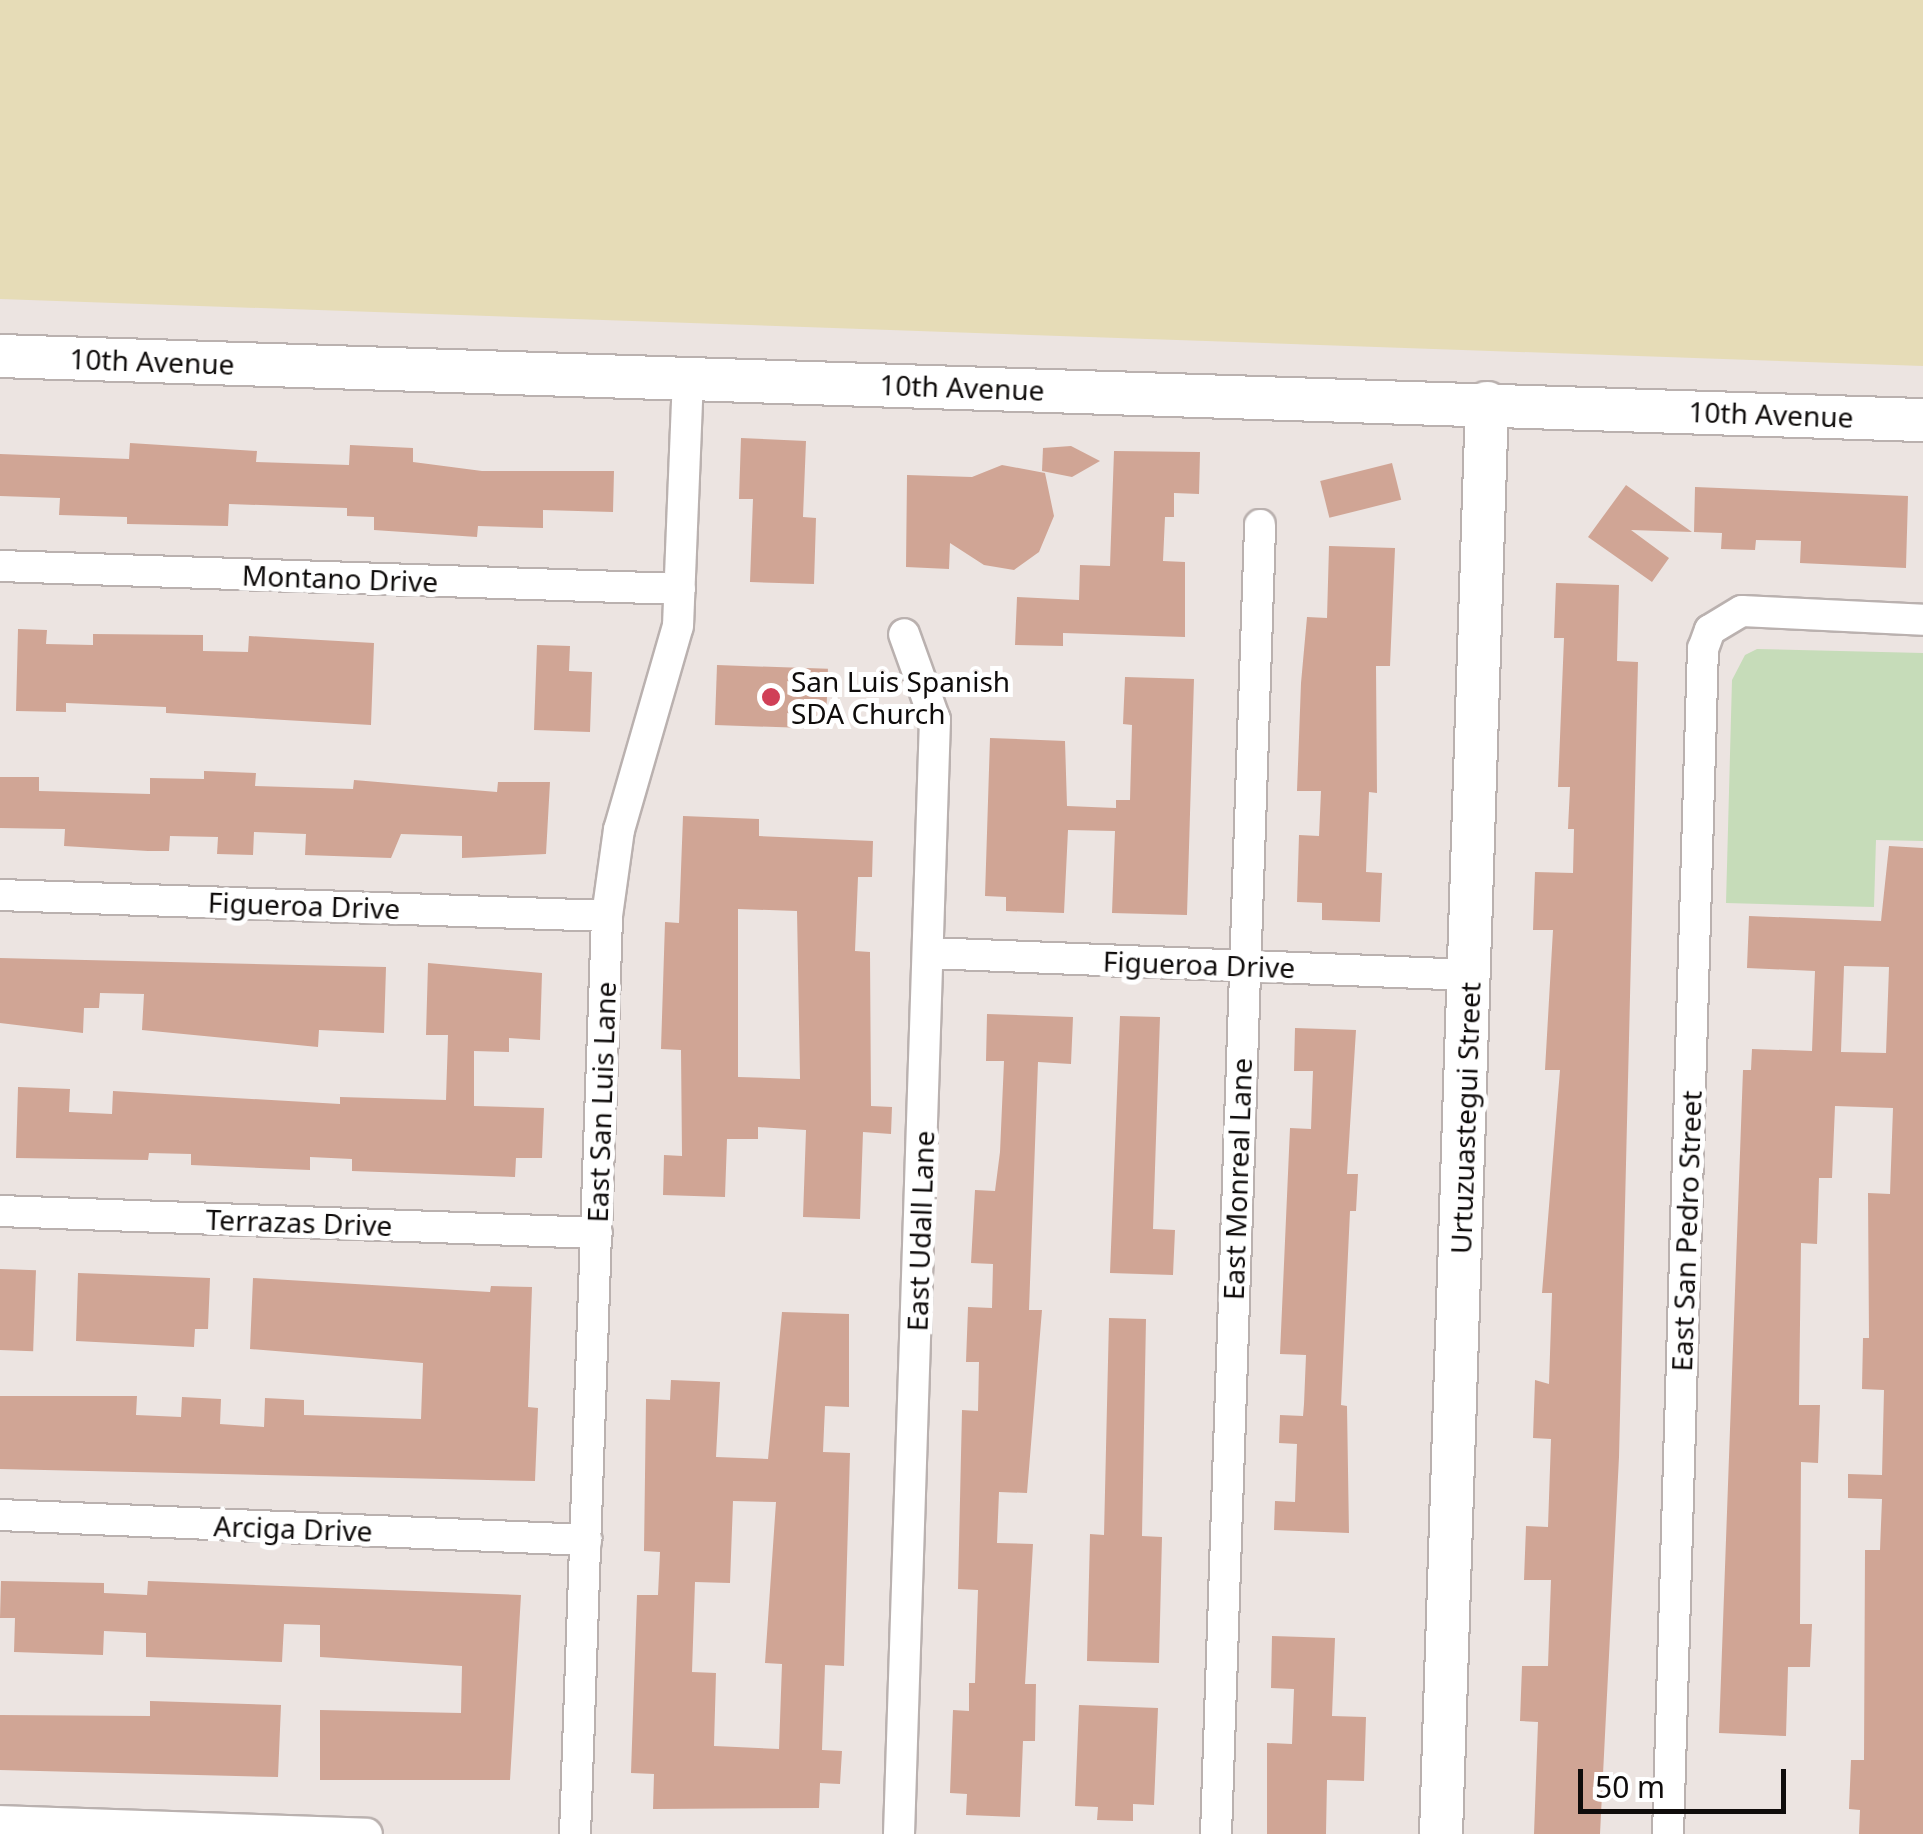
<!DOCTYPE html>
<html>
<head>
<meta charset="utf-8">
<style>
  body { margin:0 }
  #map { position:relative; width:1923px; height:1834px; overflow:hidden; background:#ece4e1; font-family:"Noto Sans",sans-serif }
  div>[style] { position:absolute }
  .green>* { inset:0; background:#c6dcb9 }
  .sand>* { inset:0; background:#e6dcb7 }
  .building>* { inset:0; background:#d0a595; transform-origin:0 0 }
  .roads { filter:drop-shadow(2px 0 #bab1af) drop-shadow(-2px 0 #bab1af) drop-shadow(0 2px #bab1af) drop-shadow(0 -2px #bab1af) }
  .street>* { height:30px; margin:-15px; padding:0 15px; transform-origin:15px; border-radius:15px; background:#fff }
  .secondary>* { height:42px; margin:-21px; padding:0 21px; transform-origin:21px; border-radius:21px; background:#fff }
  .dots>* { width:28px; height:28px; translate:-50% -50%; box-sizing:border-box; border:5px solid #fff; border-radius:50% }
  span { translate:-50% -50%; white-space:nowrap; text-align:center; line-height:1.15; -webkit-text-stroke:10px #fff; paint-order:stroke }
  .street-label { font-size:28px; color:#0f0c0b }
  .poi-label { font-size:28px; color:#0f0c0b }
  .left { translate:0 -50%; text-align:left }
  .scale { position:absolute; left:1578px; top:1769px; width:208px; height:45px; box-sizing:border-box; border:5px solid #0f0c0b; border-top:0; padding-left:12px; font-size:30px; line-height:35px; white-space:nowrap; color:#0f0c0b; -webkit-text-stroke:8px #fff; paint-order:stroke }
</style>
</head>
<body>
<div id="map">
  <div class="green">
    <i style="clip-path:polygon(1757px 649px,1923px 653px,1923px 841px,1876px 840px,1874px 907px,1726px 903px,1732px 680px,1745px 655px)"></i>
  </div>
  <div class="sand">
    <i style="clip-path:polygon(0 0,1923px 0,1923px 366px,0 299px)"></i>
  </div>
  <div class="building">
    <i style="clip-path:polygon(741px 438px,806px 441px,803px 517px,816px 518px,814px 584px,750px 582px,753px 499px,739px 499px)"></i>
    <i style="clip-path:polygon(130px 443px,257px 451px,256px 462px,349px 465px,350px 445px,413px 448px,413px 462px,482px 471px,614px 471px,613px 512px,543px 510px,543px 528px,478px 526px,477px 537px,374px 530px,374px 517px,347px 516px,347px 508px,229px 504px,228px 526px,127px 524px,127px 517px,59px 515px,60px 498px,0 496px,0 454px,129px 459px)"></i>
    <i style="clip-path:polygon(1071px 446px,1100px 461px,1072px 477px,1042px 471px,1043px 448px)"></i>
    <i style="clip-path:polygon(1114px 451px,1200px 452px,1199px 494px,1174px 493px,1174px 517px,1165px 517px,1163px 561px,1185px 562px,1185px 637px,1063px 633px,1063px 646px,1015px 645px,1017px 597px,1079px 600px,1080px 565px,1110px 566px)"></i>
    <i style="left:1392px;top:463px;width:38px;height:74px;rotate:76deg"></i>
    <i style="clip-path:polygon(1002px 465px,1045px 473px,1054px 516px,1039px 552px,1014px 570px,984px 565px,950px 543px,949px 569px,906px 567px,907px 475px,972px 477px)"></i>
    <i style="clip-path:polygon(1626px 485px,1692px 532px,1631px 530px,1669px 558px,1652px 582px,1588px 537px)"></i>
    <i style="clip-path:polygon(1695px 487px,1908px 496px,1906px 568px,1800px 563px,1801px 541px,1756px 540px,1755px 550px,1721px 549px,1722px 533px,1694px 532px)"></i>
    <i style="clip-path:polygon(1329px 546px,1395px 548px,1390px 666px,1376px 666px,1377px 793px,1369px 792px,1366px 872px,1382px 873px,1380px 922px,1322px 920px,1322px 903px,1297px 902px,1299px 835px,1319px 836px,1321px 791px,1297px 791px,1301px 683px,1307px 617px,1327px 618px)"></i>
    <i style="clip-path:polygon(1556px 583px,1619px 585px,1617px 661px,1638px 662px,1619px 1457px,1600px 1834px,1534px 1834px,1538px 1722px,1520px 1721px,1522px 1666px,1548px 1666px,1551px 1580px,1524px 1580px,1526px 1526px,1548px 1527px,1551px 1439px,1533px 1438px,1535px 1380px,1549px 1384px,1552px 1293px,1542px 1293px,1560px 1070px,1545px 1070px,1553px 930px,1533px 930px,1535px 872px,1573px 873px,1574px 829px,1568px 829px,1570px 787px,1558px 787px,1564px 638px,1554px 638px)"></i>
    <i style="clip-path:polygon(18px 629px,47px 630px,46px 644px,93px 645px,93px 634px,203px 635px,203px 651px,248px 652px,249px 636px,374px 643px,371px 725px,166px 713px,166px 707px,66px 703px,66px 712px,16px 711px)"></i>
    <i style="clip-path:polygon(537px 645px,570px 646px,569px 671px,592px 672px,590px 732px,534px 730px)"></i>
    <i style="left:717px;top:665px;width:111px;height:60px;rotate:2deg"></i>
    <i style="clip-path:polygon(1125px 677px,1194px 679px,1187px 915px,1112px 913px,1115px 831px,1068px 830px,1064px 913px,1006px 911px,1006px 897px,985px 896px,990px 738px,1065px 741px,1067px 806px,1116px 808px,1116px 800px,1130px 800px,1132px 725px,1123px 724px)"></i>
    <i style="clip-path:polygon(204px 771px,256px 773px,255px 786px,353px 789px,354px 780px,497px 792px,498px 782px,550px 782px,546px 854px,462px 858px,462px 836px,401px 834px,391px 858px,305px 855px,306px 834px,254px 832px,253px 855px,217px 854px,218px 837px,170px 836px,169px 851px,148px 851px,64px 846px,65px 829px,0 828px,0 777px,39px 777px,39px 791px,150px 794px,150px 778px,204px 779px)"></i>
    <i style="clip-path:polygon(evenodd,683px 816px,759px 819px,759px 836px,873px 841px,872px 877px,858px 877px,855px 951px,870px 952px,871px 1106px,892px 1107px,891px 1134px,863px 1132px,860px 1219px,803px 1217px,806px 1130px,758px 1127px,758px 1139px,727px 1139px,725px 1197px,663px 1195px,664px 1155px,682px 1156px,681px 1050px,661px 1049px,665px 922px,679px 923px,683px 816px,738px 909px,797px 911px,800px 1079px,738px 1077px,738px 909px)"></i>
    <i style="clip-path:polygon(evenodd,1889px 846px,1923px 848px,1923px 1834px,1859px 1834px,1860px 1810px,1849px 1809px,1851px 1760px,1864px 1760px,1865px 1550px,1880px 1550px,1882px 1499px,1848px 1498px,1848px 1474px,1882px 1475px,1884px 1390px,1862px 1389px,1863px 1338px,1869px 1338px,1868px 1193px,1890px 1194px,1893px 1108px,1835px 1106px,1832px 1178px,1819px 1178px,1817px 1244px,1801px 1243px,1799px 1405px,1820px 1405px,1818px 1463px,1801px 1462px,1800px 1624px,1812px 1624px,1810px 1667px,1788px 1667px,1786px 1736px,1719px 1733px,1743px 1070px,1751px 1070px,1752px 1049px,1812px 1051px,1815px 971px,1747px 968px,1749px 916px,1881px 921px,1889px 846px,1844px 966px,1889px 967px,1886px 1053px,1841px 1052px,1844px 966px)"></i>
    <i style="clip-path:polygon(0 958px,386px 967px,384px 1033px,319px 1030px,318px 1047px,142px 1030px,144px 994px,100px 993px,99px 1008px,84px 1008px,83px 1033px,0 1023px)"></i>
    <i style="clip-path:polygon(428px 963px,542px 973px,540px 1040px,509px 1038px,509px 1052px,474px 1051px,474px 1106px,544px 1108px,542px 1158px,516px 1158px,515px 1177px,352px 1171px,352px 1159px,310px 1157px,310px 1170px,191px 1165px,191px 1154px,149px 1153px,148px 1160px,16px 1158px,18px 1087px,70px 1089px,69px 1112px,112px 1114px,113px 1091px,340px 1104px,340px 1097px,446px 1100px,448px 1035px,426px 1035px)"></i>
    <i style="clip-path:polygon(987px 1014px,1073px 1017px,1071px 1064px,1038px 1062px,1029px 1310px,1042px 1310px,1027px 1493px,999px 1492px,997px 1543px,1033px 1544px,1025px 1684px,1036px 1684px,1035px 1741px,1023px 1741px,1020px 1817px,966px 1815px,967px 1794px,950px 1793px,953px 1710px,969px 1711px,969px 1683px,975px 1683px,978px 1590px,958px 1589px,962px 1410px,978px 1411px,979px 1362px,966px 1362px,968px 1307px,992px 1308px,993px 1264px,971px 1263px,975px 1190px,995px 1191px,1000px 1152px,1004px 1061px,986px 1061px)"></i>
    <i style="clip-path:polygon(1120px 1016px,1160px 1017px,1153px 1229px,1175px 1230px,1173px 1275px,1110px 1273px)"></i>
    <i style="clip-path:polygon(1295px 1028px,1356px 1030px,1347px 1174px,1358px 1174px,1356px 1211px,1350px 1211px,1341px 1405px,1347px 1406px,1349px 1533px,1274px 1530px,1275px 1501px,1295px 1502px,1297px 1444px,1279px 1443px,1280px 1415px,1303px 1416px,1304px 1404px,1306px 1355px,1280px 1354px,1290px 1128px,1311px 1129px,1313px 1071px,1294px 1071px)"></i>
    <i style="left:0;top:1269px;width:36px;height:81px;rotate:2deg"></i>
    <i style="clip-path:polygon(78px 1273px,210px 1278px,208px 1329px,195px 1329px,194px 1347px,76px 1341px)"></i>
    <i style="clip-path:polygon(253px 1278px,490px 1292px,491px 1286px,532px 1287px,528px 1407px,538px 1408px,535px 1481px,0 1469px,0 1396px,137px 1396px,136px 1415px,181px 1417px,182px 1397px,221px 1399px,220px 1424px,264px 1427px,265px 1398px,304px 1400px,304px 1415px,421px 1419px,423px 1363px,250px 1349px)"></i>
    <i style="clip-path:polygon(evenodd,782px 1312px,849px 1314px,849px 1407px,825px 1406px,823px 1452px,850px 1453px,844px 1666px,825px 1665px,822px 1750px,842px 1751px,840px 1784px,820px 1783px,819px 1808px,653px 1809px,654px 1774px,631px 1773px,637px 1595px,658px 1595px,660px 1552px,644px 1551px,646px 1399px,670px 1400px,671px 1380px,720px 1382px,716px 1457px,768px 1459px,782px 1312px,733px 1501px,776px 1502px,765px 1663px,782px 1664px,779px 1749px,714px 1746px,716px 1673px,692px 1672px,695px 1582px,730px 1583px,733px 1501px)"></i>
    <i style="clip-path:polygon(1109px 1318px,1146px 1319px,1142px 1536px,1162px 1537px,1159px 1663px,1087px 1661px,1090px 1534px,1104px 1535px)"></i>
    <i style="clip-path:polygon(1px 1581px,104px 1583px,104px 1593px,147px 1595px,148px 1581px,521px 1595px,510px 1780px,320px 1780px,320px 1710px,461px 1713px,462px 1666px,320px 1657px,320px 1625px,284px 1624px,282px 1662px,146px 1657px,146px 1633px,104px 1631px,103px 1655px,14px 1652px,15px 1618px,0 1618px)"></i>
    <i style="clip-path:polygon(1272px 1636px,1335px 1638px,1332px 1716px,1366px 1717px,1364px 1781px,1327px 1780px,1326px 1834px,1267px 1834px,1267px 1743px,1292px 1744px,1294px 1689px,1271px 1688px)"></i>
    <i style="clip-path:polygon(150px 1701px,281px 1705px,278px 1777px,0 1770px,0 1715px,150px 1716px)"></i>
    <i style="clip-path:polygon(1079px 1705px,1158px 1708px,1154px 1805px,1133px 1804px,1133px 1821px,1097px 1820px,1098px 1807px,1075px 1806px)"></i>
  </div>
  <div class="roads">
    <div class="street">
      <i style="left:0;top:566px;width:680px;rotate:1.94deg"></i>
      <i style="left:0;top:895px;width:607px;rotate:1.98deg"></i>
      <i style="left:929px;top:953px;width:541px;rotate:2.33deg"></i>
      <i style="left:0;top:1211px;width:597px;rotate:2.11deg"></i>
      <i style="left:0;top:1515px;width:587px;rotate:2.44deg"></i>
      <i style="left:0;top:1821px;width:367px;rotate:2deg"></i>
      <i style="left:575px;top:1834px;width:919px;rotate:-88deg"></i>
      <i style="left:607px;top:916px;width:87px;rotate:-82.1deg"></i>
      <i style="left:619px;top:830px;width:212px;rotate:-73.9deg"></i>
      <i style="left:678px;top:626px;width:247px;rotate:-87.7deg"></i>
      <i style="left:899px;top:1834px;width:1115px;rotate:-88.15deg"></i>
      <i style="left:935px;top:720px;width:91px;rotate:-109.8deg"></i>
      <i style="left:1216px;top:1834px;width:1310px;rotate:-88.07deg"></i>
      <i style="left:1668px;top:1834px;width:1186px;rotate:-88.31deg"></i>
      <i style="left:1703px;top:649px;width:20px;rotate:-70deg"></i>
      <i style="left:1710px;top:630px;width:37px;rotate:-31deg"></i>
      <i style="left:1742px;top:611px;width:181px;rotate:2.8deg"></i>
    </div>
    <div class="secondary">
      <i style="left:0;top:356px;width:1924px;rotate:1.91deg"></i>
      <i style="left:1441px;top:1834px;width:1432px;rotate:-88.16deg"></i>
    </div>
  </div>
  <div class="dots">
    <i style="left:771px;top:697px;background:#d04057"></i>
  </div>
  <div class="street-label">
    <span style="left:152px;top:361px;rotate:2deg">10th Avenue</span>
    <span style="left:962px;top:387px;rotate:2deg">10th Avenue</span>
    <span style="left:1771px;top:414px;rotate:2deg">10th Avenue</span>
    <span style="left:340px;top:578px;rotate:2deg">Montano Drive</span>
    <span style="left:304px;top:905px;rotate:2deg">Figueroa Drive</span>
    <span style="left:1199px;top:964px;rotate:2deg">Figueroa Drive</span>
    <span style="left:601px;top:1102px;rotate:-88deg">East San Luis Lane</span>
    <span style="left:1465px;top:1118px;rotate:-88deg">Urtuzuastegui Street</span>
    <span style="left:1237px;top:1179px;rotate:-88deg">East Monreal Lane</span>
    <span style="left:299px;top:1222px;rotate:2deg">Terrazas Drive</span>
    <span style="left:920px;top:1231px;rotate:-88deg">East Udall Lane</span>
    <span style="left:1686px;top:1231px;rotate:-88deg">East San Pedro Street</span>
    <span style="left:293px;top:1528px;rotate:2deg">Arciga Drive</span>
  </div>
  <div class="poi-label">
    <span class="left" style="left:791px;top:697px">San Luis Spanish<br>SDA Church</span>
  </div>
  <div class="scale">50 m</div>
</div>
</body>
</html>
